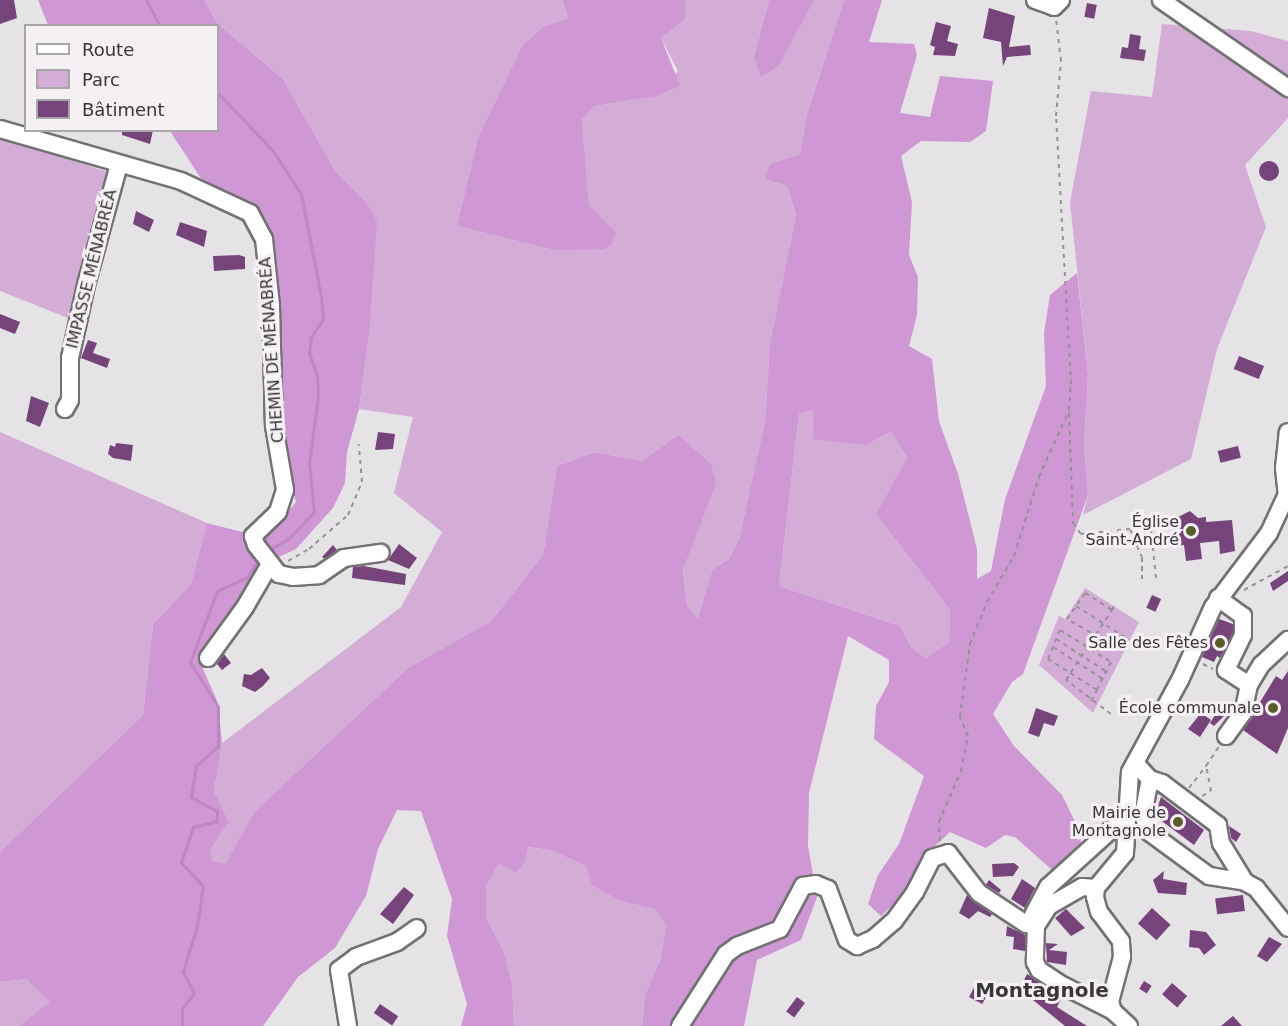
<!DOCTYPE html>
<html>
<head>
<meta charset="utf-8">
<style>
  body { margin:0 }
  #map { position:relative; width:1288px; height:1026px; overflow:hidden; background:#e6e3e7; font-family:"DejaVu Sans",sans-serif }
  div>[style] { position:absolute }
  .green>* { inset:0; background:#d4add7 }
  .forest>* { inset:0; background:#d097d5 }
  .stream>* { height:3px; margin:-1.5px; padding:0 1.5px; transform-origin:1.5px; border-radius:1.5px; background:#be86c3 }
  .building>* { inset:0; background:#76437b; transform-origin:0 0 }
  .round { border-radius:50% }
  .path>* { height:2px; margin-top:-1px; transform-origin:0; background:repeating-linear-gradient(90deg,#949194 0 4.5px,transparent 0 9px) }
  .roads { filter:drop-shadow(2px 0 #747174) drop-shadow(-2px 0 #747174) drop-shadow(0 2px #747174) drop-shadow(0 -2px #747174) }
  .minor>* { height:16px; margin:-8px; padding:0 8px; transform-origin:8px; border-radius:8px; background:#fff }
  .dots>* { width:16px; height:16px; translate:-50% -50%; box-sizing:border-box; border:3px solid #f4f0f4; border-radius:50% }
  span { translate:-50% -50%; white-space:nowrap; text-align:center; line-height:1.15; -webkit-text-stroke:6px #f4f0f4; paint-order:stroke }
  .street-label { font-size:16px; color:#383638 }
  .poi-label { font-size:16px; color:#383638 }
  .right { translate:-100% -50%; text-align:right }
  .quarter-label { font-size:20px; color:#383638; font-weight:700 }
  .legend { position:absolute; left:24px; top:24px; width:195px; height:108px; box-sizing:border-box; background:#f4f0f4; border:2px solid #a9a6a9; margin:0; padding:8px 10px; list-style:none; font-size:18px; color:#383638 }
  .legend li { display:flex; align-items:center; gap:12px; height:30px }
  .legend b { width:30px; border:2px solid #a9a6a9 }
</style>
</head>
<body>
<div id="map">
  <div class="green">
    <i style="clip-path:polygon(204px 0,562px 0,568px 18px,545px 26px,457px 226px,553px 250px,615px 233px,589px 205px,582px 120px,595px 106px,652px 97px,678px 71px,661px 38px,684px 19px,685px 0,769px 0,754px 56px,802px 20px,814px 0,844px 0,807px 114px,800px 154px,771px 164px,765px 179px,787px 186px,796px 215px,770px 343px,765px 421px,739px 539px,729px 559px,712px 570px,698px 618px,687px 606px,683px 570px,696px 534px,678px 435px,642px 461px,595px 452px,557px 466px,543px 555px,491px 621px,408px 668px,255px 811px,227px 863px,211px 861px,210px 848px,229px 822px,214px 791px,222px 743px,401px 607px,442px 532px,394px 493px,413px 417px,359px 409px,369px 336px,365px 201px,336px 172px,283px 79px,218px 24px)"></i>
    <i style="clip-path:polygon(1162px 24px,1251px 31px,1288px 41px,1288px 118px,1245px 165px,1266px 227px,1217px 349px,1191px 459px,1083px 515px,1088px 495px,1084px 446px,1088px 374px,1070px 202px,1091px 91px,1152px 97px)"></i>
    <i style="clip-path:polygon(0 136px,107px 172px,68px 318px,0 291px)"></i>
    <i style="clip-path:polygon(813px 410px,814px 439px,891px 430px,907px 459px,876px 514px,950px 610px,949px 642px,926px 658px,911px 647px,900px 626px,779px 586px,799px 414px)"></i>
    <i style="clip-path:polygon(0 432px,207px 523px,191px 584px,153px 624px,143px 715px,0 852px)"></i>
    <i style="clip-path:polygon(1085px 588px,1139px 622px,1093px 713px,1039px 665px,1059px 616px,1065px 619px)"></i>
    <i style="clip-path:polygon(527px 847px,550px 850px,586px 866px,619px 900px,656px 910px,668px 926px,660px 960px,645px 995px,642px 1026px,514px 1026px,512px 983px,504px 952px,486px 917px,486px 886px,499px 864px,516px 873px)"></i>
    <i style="clip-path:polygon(26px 979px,51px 1002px,19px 1026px,0 1026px,0 982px)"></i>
  </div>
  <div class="forest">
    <i style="clip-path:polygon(evenodd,38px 0,204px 0,218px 24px,283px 79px,336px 172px,365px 201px,377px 221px,369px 336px,359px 409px,347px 452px,345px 483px,333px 508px,296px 549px,259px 566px,227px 616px,203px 669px,218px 703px,222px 743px,214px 791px,229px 822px,210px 849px,212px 861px,226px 863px,255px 811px,408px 668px,491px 621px,543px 555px,557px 466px,595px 452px,642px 461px,678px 435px,711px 464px,716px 483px,683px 570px,687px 606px,698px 618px,712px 570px,729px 559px,739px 539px,765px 421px,770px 343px,796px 215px,787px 186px,765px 179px,770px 164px,800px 154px,807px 114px,844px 0,882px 0,869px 42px,914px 44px,917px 55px,900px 113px,930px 117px,940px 76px,993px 81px,986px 131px,970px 142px,921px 141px,901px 156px,912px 202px,909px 255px,918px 277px,917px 315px,909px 346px,932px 359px,939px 421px,958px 474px,977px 549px,977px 579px,991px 571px,1005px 499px,1046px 386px,1044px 333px,1050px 295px,1077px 273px,1088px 374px,1084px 446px,1088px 495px,1023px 674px,1012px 682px,993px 714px,1014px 746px,1062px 795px,1080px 832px,1081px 844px,1052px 870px,1015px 837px,1005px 835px,986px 848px,950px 832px,934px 847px,901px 897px,881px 916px,868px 904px,878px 875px,899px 844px,924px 776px,874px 739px,876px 706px,889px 682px,889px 660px,848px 636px,809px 793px,808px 846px,817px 897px,801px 940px,757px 960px,744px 1026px,642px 1026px,645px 995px,660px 960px,667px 926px,656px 910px,619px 900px,592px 885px,586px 866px,550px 850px,528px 847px,525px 862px,516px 873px,499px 864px,486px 886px,486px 917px,504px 952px,512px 983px,514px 1026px,461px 1026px,467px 1004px,447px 936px,452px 899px,421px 811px,397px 810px,378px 849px,366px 896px,335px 948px,298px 977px,263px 1026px,19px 1026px,50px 1002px,26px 979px,0 982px,0 852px,143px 715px,153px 624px,191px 584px,207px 523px,246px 533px,275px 527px,296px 502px,287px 467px,257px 237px,204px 183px,170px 131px,218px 130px,218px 26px,48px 25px,38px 0,813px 410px,813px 439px,865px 445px,891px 431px,907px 458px,876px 514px,950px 610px,949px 642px,926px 658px,911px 647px,900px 626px,779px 586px,799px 414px,813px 410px)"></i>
    <i style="clip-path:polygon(562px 0,685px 0,685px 19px,661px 38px,680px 86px,652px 97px,595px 106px,582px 120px,589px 205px,616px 233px,611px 245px,604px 249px,553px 250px,457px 226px,479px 136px,523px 45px,545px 26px,568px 18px)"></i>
    <i style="clip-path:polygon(769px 0,814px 0,779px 65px,761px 77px,754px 56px)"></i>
  </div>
  <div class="stream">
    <i style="left:146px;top:0;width:30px;rotate:62deg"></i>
    <i style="left:218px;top:93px;width:80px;rotate:46.5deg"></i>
    <i style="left:273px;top:151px;width:51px;rotate:56.9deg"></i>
    <i style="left:301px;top:194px;width:105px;rotate:79deg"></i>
    <i style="left:321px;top:297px;width:22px;rotate:85deg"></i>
    <i style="left:323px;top:319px;width:22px;rotate:124deg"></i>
    <i style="left:311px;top:337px;width:16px;rotate:97deg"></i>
    <i style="left:309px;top:353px;width:23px;rotate:70deg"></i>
    <i style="left:317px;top:375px;width:20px;rotate:87deg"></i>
    <i style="left:318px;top:395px;width:69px;rotate:97.5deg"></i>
    <i style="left:309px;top:463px;width:49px;rotate:84.2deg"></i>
    <i style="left:314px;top:512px;width:37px;rotate:134deg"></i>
    <i style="left:288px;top:539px;width:23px;rotate:151deg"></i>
    <i style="left:182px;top:1026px;width:17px;rotate:-90deg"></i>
    <i style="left:182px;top:1009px;width:20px;rotate:-53deg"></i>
    <i style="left:194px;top:993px;width:25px;rotate:-117deg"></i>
    <i style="left:183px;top:971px;width:47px;rotate:-72.7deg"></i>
    <i style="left:197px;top:926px;width:40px;rotate:-81.5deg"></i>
    <i style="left:203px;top:886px;width:33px;rotate:-133deg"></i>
    <i style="left:181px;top:862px;width:37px;rotate:-71deg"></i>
    <i style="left:193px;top:827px;width:25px;rotate:-14deg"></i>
    <i style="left:217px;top:821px;width:10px;rotate:-90deg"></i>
    <i style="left:217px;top:811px;width:30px;rotate:-152deg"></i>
    <i style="left:191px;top:797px;width:31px;rotate:-81deg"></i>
    <i style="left:196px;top:766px;width:30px;rotate:-42deg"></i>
    <i style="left:218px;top:746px;width:39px;rotate:-90deg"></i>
    <i style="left:218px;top:707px;width:53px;rotate:-121.9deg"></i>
    <i style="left:190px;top:662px;width:76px;rotate:-69.2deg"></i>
    <i style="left:217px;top:591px;width:33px;rotate:-25deg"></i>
    <i style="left:247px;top:577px;width:23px;rotate:-56deg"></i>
  </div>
  <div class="building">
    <i style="clip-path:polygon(0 0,14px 0,17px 18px,0 24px)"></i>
    <i style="left:1087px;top:3px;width:10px;height:14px;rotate:11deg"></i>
    <i style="clip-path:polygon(989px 8px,1015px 16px,1009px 47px,1030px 45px,1031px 55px,1007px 57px,1003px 66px,1001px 42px,983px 38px)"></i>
    <i style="clip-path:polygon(936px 22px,951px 26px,947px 41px,958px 44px,955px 56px,933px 55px,935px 47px,930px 45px)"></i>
    <i style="clip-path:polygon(1130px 34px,1141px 36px,1139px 49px,1146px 50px,1144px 61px,1120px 58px,1122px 47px,1128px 48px)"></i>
    <i style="clip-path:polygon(122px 130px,153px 130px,150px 144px,122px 135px)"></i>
    <i class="round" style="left:1259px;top:161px;width:20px;height:20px"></i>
    <i style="clip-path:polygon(136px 211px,154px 220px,149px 232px,133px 224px)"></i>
    <i style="clip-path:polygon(180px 222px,207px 231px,204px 247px,176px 235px)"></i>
    <i style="clip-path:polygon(239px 255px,245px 257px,245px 269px,214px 271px,213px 256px)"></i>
    <i style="clip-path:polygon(0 314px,20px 322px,15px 334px,0 328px)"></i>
    <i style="clip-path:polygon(88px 340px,97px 343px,93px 353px,110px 359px,107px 368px,81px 358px)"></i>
    <i style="left:1239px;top:356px;width:27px;height:14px;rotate:22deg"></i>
    <i style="clip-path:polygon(31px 396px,49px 403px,40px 427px,26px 421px)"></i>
    <i style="clip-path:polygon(378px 432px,395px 434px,393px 449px,375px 450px)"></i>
    <i style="clip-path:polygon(116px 443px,133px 445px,131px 461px,113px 458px,108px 454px,110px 445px,115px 447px)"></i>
    <i style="left:1238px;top:446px;width:12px;height:21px;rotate:76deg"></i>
    <i style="clip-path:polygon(1190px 511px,1198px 518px,1206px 517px,1206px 522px,1232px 520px,1235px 551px,1220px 554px,1219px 541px,1200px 543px,1202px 559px,1186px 561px,1184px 545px,1176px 546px,1172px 520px)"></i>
    <i style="clip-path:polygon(399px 544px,417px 558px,409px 569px,388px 560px)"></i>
    <i style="clip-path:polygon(333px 545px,337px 550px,325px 559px,322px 557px)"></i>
    <i style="clip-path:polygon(364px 566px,406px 574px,405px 585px,352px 578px,353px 567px)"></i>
    <i style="clip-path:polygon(1288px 571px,1288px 581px,1273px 591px,1270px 583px)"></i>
    <i style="left:1152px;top:595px;width:10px;height:14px;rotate:24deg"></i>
    <i style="clip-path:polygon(1219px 619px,1233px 624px,1233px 633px,1220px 658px,1217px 656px,1214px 662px,1202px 657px)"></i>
    <i style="clip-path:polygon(224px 654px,231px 663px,222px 670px,217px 664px)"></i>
    <i style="clip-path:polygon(262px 668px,270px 678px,263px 686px,255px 692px,242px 686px,244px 674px,251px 675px)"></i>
    <i style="clip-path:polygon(1288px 671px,1288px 728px,1277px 754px,1243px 730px,1276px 676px,1282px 680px)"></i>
    <i style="clip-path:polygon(1224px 701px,1233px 707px,1214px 726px,1210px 723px)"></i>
    <i style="clip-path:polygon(1036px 708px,1058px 716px,1054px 726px,1044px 723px,1039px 737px,1028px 733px)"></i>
    <i style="clip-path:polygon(1201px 713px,1211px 720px,1200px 737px,1188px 729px)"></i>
    <i style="clip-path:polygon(1161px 797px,1204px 830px,1194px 845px,1155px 816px)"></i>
    <i style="clip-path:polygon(1229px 826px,1241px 834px,1236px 842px,1231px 838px)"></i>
    <i style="clip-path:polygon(1014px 863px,1019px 867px,1013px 876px,993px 877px,992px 864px)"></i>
    <i style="clip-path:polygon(1164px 871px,1163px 879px,1187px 883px,1186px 895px,1158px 893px,1153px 880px)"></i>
    <i style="clip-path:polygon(1022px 879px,1035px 888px,1025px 908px,1011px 899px)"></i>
    <i style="clip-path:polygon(989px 880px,1001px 890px,999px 893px,986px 885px)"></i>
    <i style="clip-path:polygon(404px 887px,414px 895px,393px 924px,380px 914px)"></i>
    <i style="clip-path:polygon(967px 895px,992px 914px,990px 917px,978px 911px,969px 919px,959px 913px)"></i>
    <i style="left:1243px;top:895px;width:16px;height:28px;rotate:83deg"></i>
    <i style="left:1152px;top:908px;width:25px;height:21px;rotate:42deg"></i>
    <i style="clip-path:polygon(1066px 909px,1085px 928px,1071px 936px,1055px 918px)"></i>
    <i style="clip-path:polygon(1007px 926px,1025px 935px,1025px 951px,1013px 949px,1014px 937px,1006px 936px)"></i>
    <i style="clip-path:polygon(1190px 930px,1206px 932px,1216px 945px,1204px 955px,1199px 948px,1189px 947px)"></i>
    <i style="clip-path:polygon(1269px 937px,1282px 944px,1267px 962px,1257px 956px)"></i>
    <i style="clip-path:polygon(1046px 943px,1058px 944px,1049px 950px,1067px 952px,1066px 965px,1047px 962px)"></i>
    <i style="clip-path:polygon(1027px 974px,1062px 997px,1057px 1007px,1087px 1026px,1065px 1026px,1033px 1000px,1035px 997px,1019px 991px)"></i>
    <i style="left:1144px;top:981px;width:9px;height:9px;rotate:32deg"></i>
    <i style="left:977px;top:982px;width:15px;height:17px;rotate:28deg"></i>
    <i style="left:1172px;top:983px;width:20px;height:15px;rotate:41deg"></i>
    <i style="left:797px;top:997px;width:10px;height:18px;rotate:37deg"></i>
    <i style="left:380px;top:1004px;width:22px;height:11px;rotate:34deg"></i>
    <i style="clip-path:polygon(1233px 1016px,1242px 1026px,1221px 1026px)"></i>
  </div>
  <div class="path">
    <i style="left:1069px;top:413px;width:110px;rotate:87.9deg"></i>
    <i style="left:1073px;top:523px;width:14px;rotate:54deg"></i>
    <i style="left:1081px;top:534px;width:49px;rotate:-5.8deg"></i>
    <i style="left:1130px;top:529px;width:30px;rotate:67deg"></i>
    <i style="left:1142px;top:557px;width:22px;rotate:90deg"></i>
    <i style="left:1151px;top:529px;width:49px;rotate:84.2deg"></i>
    <i style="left:288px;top:561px;width:24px;rotate:-30deg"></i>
    <i style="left:309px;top:549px;width:52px;rotate:-41.1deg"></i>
    <i style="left:348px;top:515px;width:36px;rotate:-67deg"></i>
    <i style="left:362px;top:482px;width:38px;rotate:-95deg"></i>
    <i style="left:1244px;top:590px;width:50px;rotate:-28.6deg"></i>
    <i style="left:1076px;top:606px;width:62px;rotate:32.4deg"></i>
    <i style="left:1128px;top:639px;width:13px;rotate:119deg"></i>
    <i style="left:1122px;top:650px;width:63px;rotate:-150.6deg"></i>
    <i style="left:1067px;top:619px;width:32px;rotate:-55deg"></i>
    <i style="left:1085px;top:593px;width:32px;rotate:32deg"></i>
    <i style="left:1112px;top:610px;width:4px;rotate:-63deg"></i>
    <i style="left:1060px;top:630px;width:60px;rotate:32.1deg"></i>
    <i style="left:1111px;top:662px;width:31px;rotate:117deg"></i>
    <i style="left:1097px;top:690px;width:58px;rotate:-147.7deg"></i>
    <i style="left:1048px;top:659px;width:31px;rotate:-68deg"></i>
    <i style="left:1056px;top:639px;width:61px;rotate:32.9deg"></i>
    <i style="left:1172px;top:641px;width:12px;rotate:48deg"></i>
    <i style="left:1053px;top:647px;width:59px;rotate:32.6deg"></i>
    <i style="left:1203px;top:664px;width:11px;rotate:27deg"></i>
    <i style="left:1091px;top:701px;width:13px;rotate:-61deg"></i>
    <i style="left:1111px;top:714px;width:56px;rotate:-142.9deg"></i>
    <i style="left:1066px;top:680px;width:84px;rotate:-56.7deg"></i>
    <i style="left:1189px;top:788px;width:28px;rotate:-52deg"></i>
    <i style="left:1202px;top:796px;width:10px;rotate:-29deg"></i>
    <i style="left:1211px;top:791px;width:25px;rotate:-101deg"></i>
    <i style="left:1206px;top:766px;width:23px;rotate:-56deg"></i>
    <i style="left:940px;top:841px;width:19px;rotate:-93deg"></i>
    <i style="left:939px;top:822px;width:56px;rotate:-66.7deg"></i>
    <i style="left:961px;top:771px;width:36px;rotate:-79deg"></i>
    <i style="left:968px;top:736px;width:21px;rotate:-113deg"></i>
    <i style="left:960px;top:717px;width:74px;rotate:-82.2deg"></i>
    <i style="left:970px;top:644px;width:45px;rotate:-68deg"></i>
    <i style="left:987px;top:602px;width:53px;rotate:-59.6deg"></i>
    <i style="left:1014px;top:556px;width:83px;rotate:-72.4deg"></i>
    <i style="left:1039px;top:477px;width:73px;rotate:-65.9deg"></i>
    <i style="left:1069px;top:410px;width:26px;rotate:-86deg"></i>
    <i style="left:1071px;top:384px;width:268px;rotate:-93.2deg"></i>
    <i style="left:1056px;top:116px;width:55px;rotate:-84.8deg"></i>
    <i style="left:1061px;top:61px;width:42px;rotate:-96.8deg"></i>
  </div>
  <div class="roads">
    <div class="minor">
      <i style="left:1035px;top:0;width:20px;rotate:20deg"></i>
      <i style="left:1054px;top:7px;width:10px;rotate:-45deg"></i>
      <i style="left:1161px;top:0;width:155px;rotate:34.7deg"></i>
      <i style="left:0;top:129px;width:188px;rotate:16deg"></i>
      <i style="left:181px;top:181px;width:76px;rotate:24.9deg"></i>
      <i style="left:250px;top:213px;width:30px;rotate:62deg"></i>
      <i style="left:264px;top:239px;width:67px;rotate:84deg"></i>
      <i style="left:271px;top:306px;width:120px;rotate:88.6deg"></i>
      <i style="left:274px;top:426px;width:65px;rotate:80.2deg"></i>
      <i style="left:285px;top:490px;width:23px;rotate:108deg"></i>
      <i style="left:278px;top:512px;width:35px;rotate:136deg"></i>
      <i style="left:253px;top:536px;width:9px;rotate:72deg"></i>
      <i style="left:256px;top:545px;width:37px;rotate:52deg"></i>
      <i style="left:279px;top:574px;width:14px;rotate:12deg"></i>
      <i style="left:293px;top:577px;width:26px;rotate:-4deg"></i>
      <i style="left:319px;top:575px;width:30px;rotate:-34deg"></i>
      <i style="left:344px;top:558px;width:37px;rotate:-8deg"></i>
      <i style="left:65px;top:409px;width:10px;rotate:-61deg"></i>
      <i style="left:70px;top:400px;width:42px;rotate:-90deg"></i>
      <i style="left:70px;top:358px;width:75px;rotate:-77.6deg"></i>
      <i style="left:86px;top:285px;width:125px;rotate:-74.7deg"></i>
      <i style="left:1287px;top:497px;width:29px;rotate:-96deg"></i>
      <i style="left:1284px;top:468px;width:36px;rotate:-84deg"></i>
      <i style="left:1218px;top:598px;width:31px;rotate:36deg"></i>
      <i style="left:1243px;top:616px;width:19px;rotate:90deg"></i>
      <i style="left:1243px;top:635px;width:39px;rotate:116deg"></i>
      <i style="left:1226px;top:670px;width:27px;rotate:33deg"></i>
      <i style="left:208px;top:658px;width:63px;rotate:-54deg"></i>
      <i style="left:245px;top:607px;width:50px;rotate:-59.8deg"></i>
      <i style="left:1226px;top:736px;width:29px;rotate:-54deg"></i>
      <i style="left:1243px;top:713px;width:29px;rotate:-78deg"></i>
      <i style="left:1249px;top:685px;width:23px;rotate:-59deg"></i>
      <i style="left:1261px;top:665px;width:37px;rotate:-43deg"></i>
      <i style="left:1135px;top:763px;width:22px;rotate:47deg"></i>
      <i style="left:1150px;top:779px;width:37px;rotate:101deg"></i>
      <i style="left:1143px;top:815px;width:18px;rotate:71deg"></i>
      <i style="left:1149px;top:832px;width:74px;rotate:36.3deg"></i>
      <i style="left:1209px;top:876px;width:36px;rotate:9deg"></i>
      <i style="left:1245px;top:882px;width:13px;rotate:29deg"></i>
      <i style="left:1256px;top:888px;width:51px;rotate:51.3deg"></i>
      <i style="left:1150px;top:779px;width:13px;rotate:18deg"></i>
      <i style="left:1162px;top:783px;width:70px;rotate:36.9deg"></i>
      <i style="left:1218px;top:825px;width:18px;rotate:81deg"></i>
      <i style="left:1221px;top:843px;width:46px;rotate:58.4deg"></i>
      <i style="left:1096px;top:888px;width:14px;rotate:-176deg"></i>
      <i style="left:1082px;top:887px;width:38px;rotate:150deg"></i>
      <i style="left:1049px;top:906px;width:24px;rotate:123deg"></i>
      <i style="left:1036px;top:926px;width:36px;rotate:92deg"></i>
      <i style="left:1035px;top:962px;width:9px;rotate:63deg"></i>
      <i style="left:1039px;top:970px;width:30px;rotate:33deg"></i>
      <i style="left:1064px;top:986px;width:55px;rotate:27deg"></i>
      <i style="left:1033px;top:915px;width:32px;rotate:-62deg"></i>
      <i style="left:1048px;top:887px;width:86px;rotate:-42.2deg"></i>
      <i style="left:1112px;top:829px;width:15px;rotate:-16deg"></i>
      <i style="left:348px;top:1026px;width:57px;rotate:-99.1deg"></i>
      <i style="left:339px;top:970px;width:21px;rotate:-37deg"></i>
      <i style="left:356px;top:957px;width:44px;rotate:-20.1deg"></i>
      <i style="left:397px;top:942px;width:24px;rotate:-35deg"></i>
      <i style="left:680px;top:1026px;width:85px;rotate:-57.4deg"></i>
      <i style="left:726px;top:954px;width:14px;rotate:-36deg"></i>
      <i style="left:737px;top:946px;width:46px;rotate:-21.6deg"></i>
      <i style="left:780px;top:929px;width:49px;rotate:-61.9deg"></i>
      <i style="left:803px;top:886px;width:13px;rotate:-9deg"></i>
      <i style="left:816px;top:884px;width:13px;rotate:23deg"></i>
      <i style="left:828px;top:889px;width:54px;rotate:69.6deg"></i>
      <i style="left:847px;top:940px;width:12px;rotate:31deg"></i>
      <i style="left:857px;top:946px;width:17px;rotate:-24deg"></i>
      <i style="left:873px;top:939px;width:28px;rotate:-41deg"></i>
      <i style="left:894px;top:921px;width:36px;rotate:-54deg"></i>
      <i style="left:915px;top:892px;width:38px;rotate:-63deg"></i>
      <i style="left:932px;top:858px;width:17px;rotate:-17deg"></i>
      <i style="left:948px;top:853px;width:51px;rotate:52.2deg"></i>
      <i style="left:979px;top:893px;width:56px;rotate:33.4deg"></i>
      <i style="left:1026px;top:924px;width:10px;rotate:11deg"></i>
      <i style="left:1129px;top:1026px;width:22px;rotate:-137deg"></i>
      <i style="left:1113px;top:1011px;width:9px;rotate:-108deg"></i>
      <i style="left:1110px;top:1002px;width:47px;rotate:-75.1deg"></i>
      <i style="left:1122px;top:957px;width:16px;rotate:-94deg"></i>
      <i style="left:1121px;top:941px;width:36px;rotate:-127deg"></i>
      <i style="left:1099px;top:912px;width:16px;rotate:-105deg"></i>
      <i style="left:1095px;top:897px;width:9px;rotate:-84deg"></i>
      <i style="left:1096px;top:888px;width:45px;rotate:-50.4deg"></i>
      <i style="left:1125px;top:853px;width:81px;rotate:-86.5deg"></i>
      <i style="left:1130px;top:772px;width:105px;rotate:-61.5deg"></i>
      <i style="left:1180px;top:680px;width:80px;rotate:-65.7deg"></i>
      <i style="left:1213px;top:607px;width:93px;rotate:-52.9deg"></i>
      <i style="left:1269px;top:533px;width:45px;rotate:-65.1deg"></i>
    </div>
  </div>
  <div class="dots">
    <i style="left:1191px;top:531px;background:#585d2a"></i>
    <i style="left:1220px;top:643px;background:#585d2a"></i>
    <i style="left:1273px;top:708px;background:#585d2a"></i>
    <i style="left:1178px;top:822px;background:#585d2a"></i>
  </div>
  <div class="street-label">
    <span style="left:92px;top:269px;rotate:-76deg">IMPASSE MÉNABRÉA</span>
    <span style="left:272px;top:350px;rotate:-94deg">CHEMIN DE MÉNABRÉA</span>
  </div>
  <div class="poi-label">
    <span class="right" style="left:1179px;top:531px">Église<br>Saint-André</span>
    <span class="right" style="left:1208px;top:643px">Salle des Fêtes</span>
    <span class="right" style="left:1261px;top:708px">École communale</span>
    <span class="right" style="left:1166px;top:822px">Mairie de<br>Montagnole</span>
  </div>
  <div class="quarter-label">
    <span style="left:1042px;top:990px">Montagnole</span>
  </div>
  <ul class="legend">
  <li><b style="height:8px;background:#fff"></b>Route</li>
  <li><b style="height:16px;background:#d4add7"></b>Parc</li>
  <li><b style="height:16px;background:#76437b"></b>Bâtiment</li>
  </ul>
</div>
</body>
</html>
